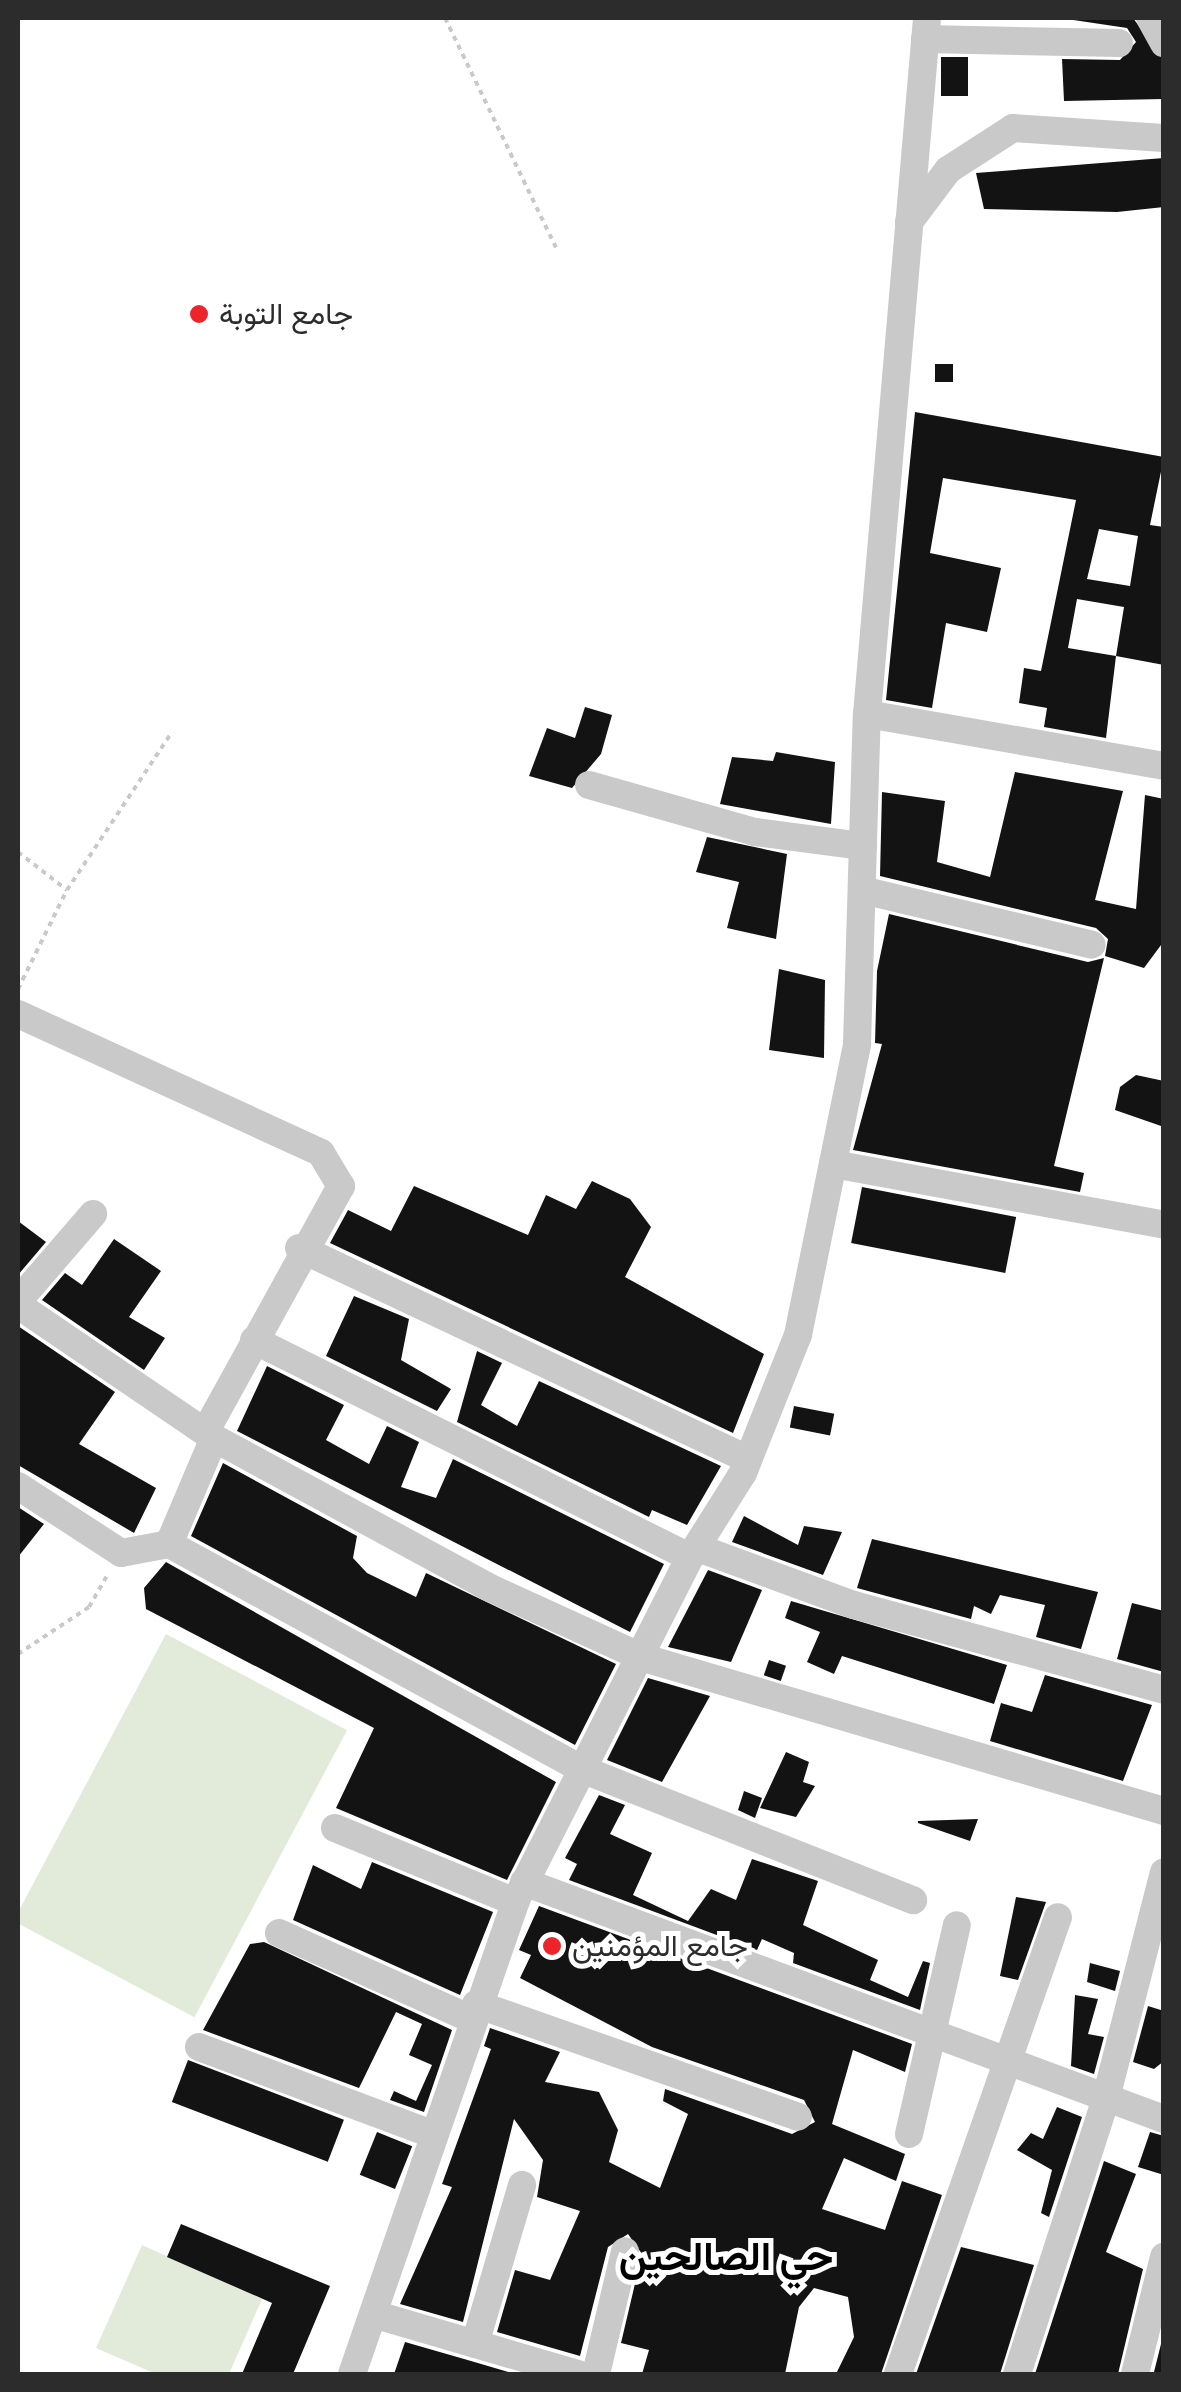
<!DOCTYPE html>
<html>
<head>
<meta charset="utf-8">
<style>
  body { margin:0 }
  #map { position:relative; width:1181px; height:2392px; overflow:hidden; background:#fff; font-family:Poppins,Vazirmatn,sans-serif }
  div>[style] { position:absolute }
  .green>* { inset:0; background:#e2ebd9; transform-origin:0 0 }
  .building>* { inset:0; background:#131313; transform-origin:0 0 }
  .path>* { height:4px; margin-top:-2px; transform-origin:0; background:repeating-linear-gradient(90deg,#c9c9c9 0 5px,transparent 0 10px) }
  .minor>* { height:28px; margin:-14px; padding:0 14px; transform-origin:14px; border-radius:14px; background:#c9c9c9 }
  .dots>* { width:28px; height:28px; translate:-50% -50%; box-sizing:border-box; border:5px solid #fff; border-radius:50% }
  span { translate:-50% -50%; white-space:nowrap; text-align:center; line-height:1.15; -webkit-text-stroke:10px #fff; paint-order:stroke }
  .poi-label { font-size:30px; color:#2c2c2c }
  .left { translate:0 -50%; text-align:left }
  .district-label { font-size:40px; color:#000; font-weight:700 }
  .frame { position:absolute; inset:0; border:20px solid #2c2c2c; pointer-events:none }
</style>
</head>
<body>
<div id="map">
  <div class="green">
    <i style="left:166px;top:1634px;width:205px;height:325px;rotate:28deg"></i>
    <i style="clip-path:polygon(142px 2245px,262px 2299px,229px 2374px,156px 2374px,96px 2348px)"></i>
  </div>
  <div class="building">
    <i style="clip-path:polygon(1060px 18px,1133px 18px,1164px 60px,1164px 99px,1064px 101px,1062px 59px,1120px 60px,1136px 42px,1127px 28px)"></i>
    <i style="left:941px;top:57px;width:27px;height:39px"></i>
    <i style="clip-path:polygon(1164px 158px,1164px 207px,1117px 212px,984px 209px,976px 173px)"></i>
    <i style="left:935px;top:364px;width:18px;height:18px"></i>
    <i style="clip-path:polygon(evenodd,915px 412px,1164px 457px,1150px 525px,1164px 527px,1164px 665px,1116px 656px,1106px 738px,1044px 727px,1047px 708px,1019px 703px,1024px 668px,1041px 671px,1076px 500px,943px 478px,930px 553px,1001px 568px,987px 632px,946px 623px,932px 708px,886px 700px,915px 412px,1099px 529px,1138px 536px,1130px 586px,1087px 579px,1099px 529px,915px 412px,1077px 599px,1124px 607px,1116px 656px,1068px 648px,1077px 599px)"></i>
    <i style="clip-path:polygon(585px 707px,612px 715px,601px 754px,572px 788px,529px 776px,547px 728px,575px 738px)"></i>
    <i style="clip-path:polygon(776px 752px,835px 762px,831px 824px,720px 804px,732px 757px,773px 761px)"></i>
    <i style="clip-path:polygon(1015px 772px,1123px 791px,1095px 900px,1136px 909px,1145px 795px,1164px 799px,1164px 941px,1144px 968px,1105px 956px,1108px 939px,1096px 928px,880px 876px,882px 792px,945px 801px,937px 862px,990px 877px)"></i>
    <i style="clip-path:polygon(707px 837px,787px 854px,776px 939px,727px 928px,739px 882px,696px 872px)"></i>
    <i style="clip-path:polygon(889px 914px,1088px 962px,1104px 958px,1054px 1166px,1084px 1173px,1080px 1192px,853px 1150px,882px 1044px,875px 1043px,877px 971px)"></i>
    <i style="clip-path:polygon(779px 969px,825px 980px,824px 1058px,769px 1050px)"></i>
    <i style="clip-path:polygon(1136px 1075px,1164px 1081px,1164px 1127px,1115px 1110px,1120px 1087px)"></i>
    <i style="clip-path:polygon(592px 1181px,630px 1199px,651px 1227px,625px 1277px,764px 1354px,733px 1433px,330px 1243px,348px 1210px,391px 1231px,414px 1186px,528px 1235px,546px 1195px,576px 1209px)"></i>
    <i style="left:862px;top:1187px;width:157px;height:57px;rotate:11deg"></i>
    <i style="clip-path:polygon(18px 1221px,46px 1242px,18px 1275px)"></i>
    <i style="clip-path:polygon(114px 1239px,161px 1271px,129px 1317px,165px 1338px,144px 1370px,42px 1300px,65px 1273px,82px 1285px)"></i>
    <i style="clip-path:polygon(354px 1296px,409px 1319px,401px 1360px,451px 1389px,437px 1411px,326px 1356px)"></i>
    <i style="clip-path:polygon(18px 1326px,115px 1392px,79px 1444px,156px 1488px,134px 1533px,18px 1465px)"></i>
    <i style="clip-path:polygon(477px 1351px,502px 1363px,481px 1405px,517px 1426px,539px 1381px,721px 1466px,687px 1525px,652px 1510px,649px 1517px,457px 1422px)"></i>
    <i style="clip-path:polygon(267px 1366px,344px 1405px,326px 1440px,369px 1464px,387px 1426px,419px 1442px,401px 1487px,436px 1498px,453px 1459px,664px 1564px,630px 1632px,237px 1431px)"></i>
    <i style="left:794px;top:1406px;width:41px;height:22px;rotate:11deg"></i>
    <i style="clip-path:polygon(223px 1463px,357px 1536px,353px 1558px,367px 1573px,416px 1597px,426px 1573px,616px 1664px,575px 1745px,191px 1536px)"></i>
    <i style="clip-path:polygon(18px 1507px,44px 1524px,18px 1557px)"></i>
    <i style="clip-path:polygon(744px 1516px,798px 1545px,804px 1526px,842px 1532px,823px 1575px,732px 1542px)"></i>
    <i style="clip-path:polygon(872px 1539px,1098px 1592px,1081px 1649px,1036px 1637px,1045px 1605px,1000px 1595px,991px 1614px,974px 1606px,971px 1619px,857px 1588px)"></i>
    <i style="clip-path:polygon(166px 1562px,556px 1782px,507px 1880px,336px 1808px,374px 1728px,146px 1609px,144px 1588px)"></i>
    <i style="clip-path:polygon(708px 1570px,762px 1590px,731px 1662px,668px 1647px)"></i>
    <i style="clip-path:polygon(791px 1601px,1007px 1665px,994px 1704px,842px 1656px,834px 1674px,807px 1662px,820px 1632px,785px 1618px)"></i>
    <i style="clip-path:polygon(1132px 1603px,1164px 1611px,1164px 1672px,1117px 1659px)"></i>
    <i style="left:769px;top:1660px;width:18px;height:16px;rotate:19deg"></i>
    <i style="clip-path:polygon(1045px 1675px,1152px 1705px,1123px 1781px,990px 1741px,1001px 1703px,1032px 1712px)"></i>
    <i style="clip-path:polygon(648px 1678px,710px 1696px,662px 1782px,607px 1760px)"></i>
    <i style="clip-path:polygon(786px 1752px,809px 1762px,803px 1782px,815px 1786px,796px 1817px,760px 1808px)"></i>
    <i style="clip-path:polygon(744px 1791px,762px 1798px,755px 1818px,738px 1810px)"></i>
    <i style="clip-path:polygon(599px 1795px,625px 1805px,610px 1834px,652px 1853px,633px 1895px,688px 1921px,711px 1889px,736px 1900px,752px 1859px,818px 1881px,803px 1925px,878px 1960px,870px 1980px,908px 1997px,923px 1961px,930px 1963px,920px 2010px,793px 1963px,794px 1953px,762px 1939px,757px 1950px,569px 1880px,577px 1864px,565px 1858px)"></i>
    <i style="clip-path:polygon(978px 1819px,970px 1841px,918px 1823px,918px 1821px)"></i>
    <i style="clip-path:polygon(372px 1862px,493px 1912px,460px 1995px,293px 1920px,313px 1865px,361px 1889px)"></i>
    <i style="clip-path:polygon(1016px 1897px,1046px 1902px,1018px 1980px,1000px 1976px)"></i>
    <i style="clip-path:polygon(539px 1906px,912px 2044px,905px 2072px,853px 2050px,832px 2124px,905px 2154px,896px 2181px,844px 2158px,822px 2209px,885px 2230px,902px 2181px,942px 2195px,881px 2374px,836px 2374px,854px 2337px,848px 2297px,814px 2288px,799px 2307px,785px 2374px,642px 2374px,649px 2350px,621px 2343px,642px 2254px,628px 2234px,608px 2247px,580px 2356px,497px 2332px,515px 2270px,550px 2280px,580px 2211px,537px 2197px,543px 2160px,514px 2119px,463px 2322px,400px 2304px,452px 2187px,442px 2184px,491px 2049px,484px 2046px,490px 2028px,560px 2052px,545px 2082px,599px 2092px,618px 2130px,609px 2162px,660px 2188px,688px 2114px,663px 2101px,665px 2089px,792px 2134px,815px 2122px,804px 2100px,652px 2047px,520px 1978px,531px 1955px,519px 1950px)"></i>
    <i style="clip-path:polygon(264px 1942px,452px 2030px,424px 2112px,390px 2100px,394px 2091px,416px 2101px,432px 2065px,409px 2055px,422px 2024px,396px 2012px,359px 2088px,203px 2030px,250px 1944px)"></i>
    <i style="clip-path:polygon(1090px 1963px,1120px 1971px,1115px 1991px,1087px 1982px)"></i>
    <i style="clip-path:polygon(1075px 1995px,1098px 1999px,1088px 2034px,1104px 2037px,1094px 2074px,1071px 2066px)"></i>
    <i style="clip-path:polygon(1148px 2006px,1164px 2011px,1164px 2061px,1154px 2069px,1133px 2062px)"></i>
    <i style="left:188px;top:2060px;width:167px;height:45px;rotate:21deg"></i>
    <i style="clip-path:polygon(1057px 2107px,1082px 2117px,1049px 2217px,1041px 2213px,1052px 2170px,1017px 2150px,1031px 2133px,1043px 2139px)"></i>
    <i style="left:377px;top:2132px;width:38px;height:46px;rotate:22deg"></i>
    <i style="clip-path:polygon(1150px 2132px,1164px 2136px,1164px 2175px,1138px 2167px)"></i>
    <i style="clip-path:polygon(1104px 2161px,1136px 2174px,1106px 2252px,1143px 2269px,1118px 2374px,1035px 2374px)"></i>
    <i style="clip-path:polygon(181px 2224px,330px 2286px,293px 2374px,242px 2374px,272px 2303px,167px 2257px)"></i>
    <i style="clip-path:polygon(961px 2247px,1034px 2265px,1000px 2374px,916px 2374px)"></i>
    <i style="clip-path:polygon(1164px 2332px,1164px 2374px,1163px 2374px,1154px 2372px)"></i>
    <i style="clip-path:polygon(405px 2342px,471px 2361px,512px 2373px,394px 2374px)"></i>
  </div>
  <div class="path">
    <i style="left:445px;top:18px;width:255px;rotate:64.2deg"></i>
    <i style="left:18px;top:852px;width:62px;rotate:37.8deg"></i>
    <i style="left:18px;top:989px;width:110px;rotate:-63.7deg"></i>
    <i style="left:67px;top:890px;width:190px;rotate:-56.4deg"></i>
    <i style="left:18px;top:1654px;width:85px;rotate:-33.5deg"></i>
    <i style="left:89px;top:1607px;width:39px;rotate:-60deg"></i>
  </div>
  <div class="minor">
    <i style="left:1150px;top:18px;width:29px;rotate:61deg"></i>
    <i style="left:925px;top:39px;width:194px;rotate:1.2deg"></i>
    <i style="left:909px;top:222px;width:65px;rotate:-53.1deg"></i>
    <i style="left:948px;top:170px;width:77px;rotate:-32.9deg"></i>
    <i style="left:1013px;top:128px;width:151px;rotate:3.8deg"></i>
    <i style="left:867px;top:714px;width:302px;rotate:9.9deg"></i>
    <i style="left:589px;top:785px;width:173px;rotate:15.8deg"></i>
    <i style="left:755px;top:832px;width:109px;rotate:7.4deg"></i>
    <i style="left:862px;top:890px;width:236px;rotate:13.4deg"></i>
    <i style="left:18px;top:1014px;width:333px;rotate:24.6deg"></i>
    <i style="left:321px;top:1153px;width:39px;rotate:59deg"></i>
    <i style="left:341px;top:1186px;width:280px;rotate:118.9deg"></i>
    <i style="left:833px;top:1164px;width:337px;rotate:10.4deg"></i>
    <i style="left:299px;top:1248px;width:495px;rotate:25.2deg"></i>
    <i style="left:18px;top:1301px;width:115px;rotate:-49.2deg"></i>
    <i style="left:18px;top:1305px;width:237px;rotate:34.2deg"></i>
    <i style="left:254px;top:1340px;width:487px;rotate:26.5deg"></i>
    <i style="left:18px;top:1486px;width:123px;rotate:33deg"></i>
    <i style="left:121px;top:1553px;width:49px;rotate:-10.6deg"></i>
    <i style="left:169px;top:1544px;width:473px;rotate:28.6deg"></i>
    <i style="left:584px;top:1770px;width:354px;rotate:21.6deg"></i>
    <i style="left:169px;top:1544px;width:115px;rotate:-67deg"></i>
    <i style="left:214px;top:1438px;width:312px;rotate:28.5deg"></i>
    <i style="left:488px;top:1587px;width:171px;rotate:24.5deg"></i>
    <i style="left:644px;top:1658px;width:542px;rotate:16.4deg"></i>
    <i style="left:698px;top:1548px;width:166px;rotate:20.1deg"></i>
    <i style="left:854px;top:1605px;width:321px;rotate:15.3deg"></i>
    <i style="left:335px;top:1828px;width:195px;rotate:22.3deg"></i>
    <i style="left:524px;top:1882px;width:682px;rotate:20.32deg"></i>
    <i style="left:279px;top:1933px;width:210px;rotate:24.1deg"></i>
    <i style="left:476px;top:2004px;width:341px;rotate:19.3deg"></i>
    <i style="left:199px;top:2047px;width:251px;rotate:20.5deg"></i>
    <i style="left:909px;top:2134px;width:214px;rotate:-77.1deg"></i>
    <i style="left:373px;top:2314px;width:214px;rotate:16.3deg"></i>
    <i style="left:475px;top:2344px;width:166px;rotate:-73.5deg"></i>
    <i style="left:352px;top:2374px;width:499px;rotate:-70.9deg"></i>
    <i style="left:515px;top:1902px;width:387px;rotate:-63.1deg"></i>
    <i style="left:690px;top:1557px;width:99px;rotate:-57.8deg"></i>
    <i style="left:743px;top:1473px;width:149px;rotate:-68.3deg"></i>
    <i style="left:798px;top:1335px;width:297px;rotate:-78.5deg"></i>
    <i style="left:857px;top:1044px;width:330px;rotate:-88.3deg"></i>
    <i style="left:867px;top:714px;width:699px;rotate:-85.07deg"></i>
    <i style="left:596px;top:2374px;width:126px;rotate:-76.7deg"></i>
    <i style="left:898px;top:2374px;width:484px;rotate:-70.7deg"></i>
    <i style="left:1017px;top:2374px;width:290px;rotate:-72.1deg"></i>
    <i style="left:1106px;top:2098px;width:233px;rotate:-75.6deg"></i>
    <i style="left:1135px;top:2374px;width:121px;rotate:-76.1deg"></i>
  </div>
  <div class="dots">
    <i style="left:199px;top:314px;background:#ed242a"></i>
    <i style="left:552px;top:1946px;background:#ed242a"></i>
  </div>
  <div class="poi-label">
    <span class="left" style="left:219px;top:314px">جامع التوبة</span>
    <span class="left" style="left:572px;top:1946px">جامع المؤمنين</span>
  </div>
  <div class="district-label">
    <span style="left:726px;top:2256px">حي الصالحين</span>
  </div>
  <div class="frame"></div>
</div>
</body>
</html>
